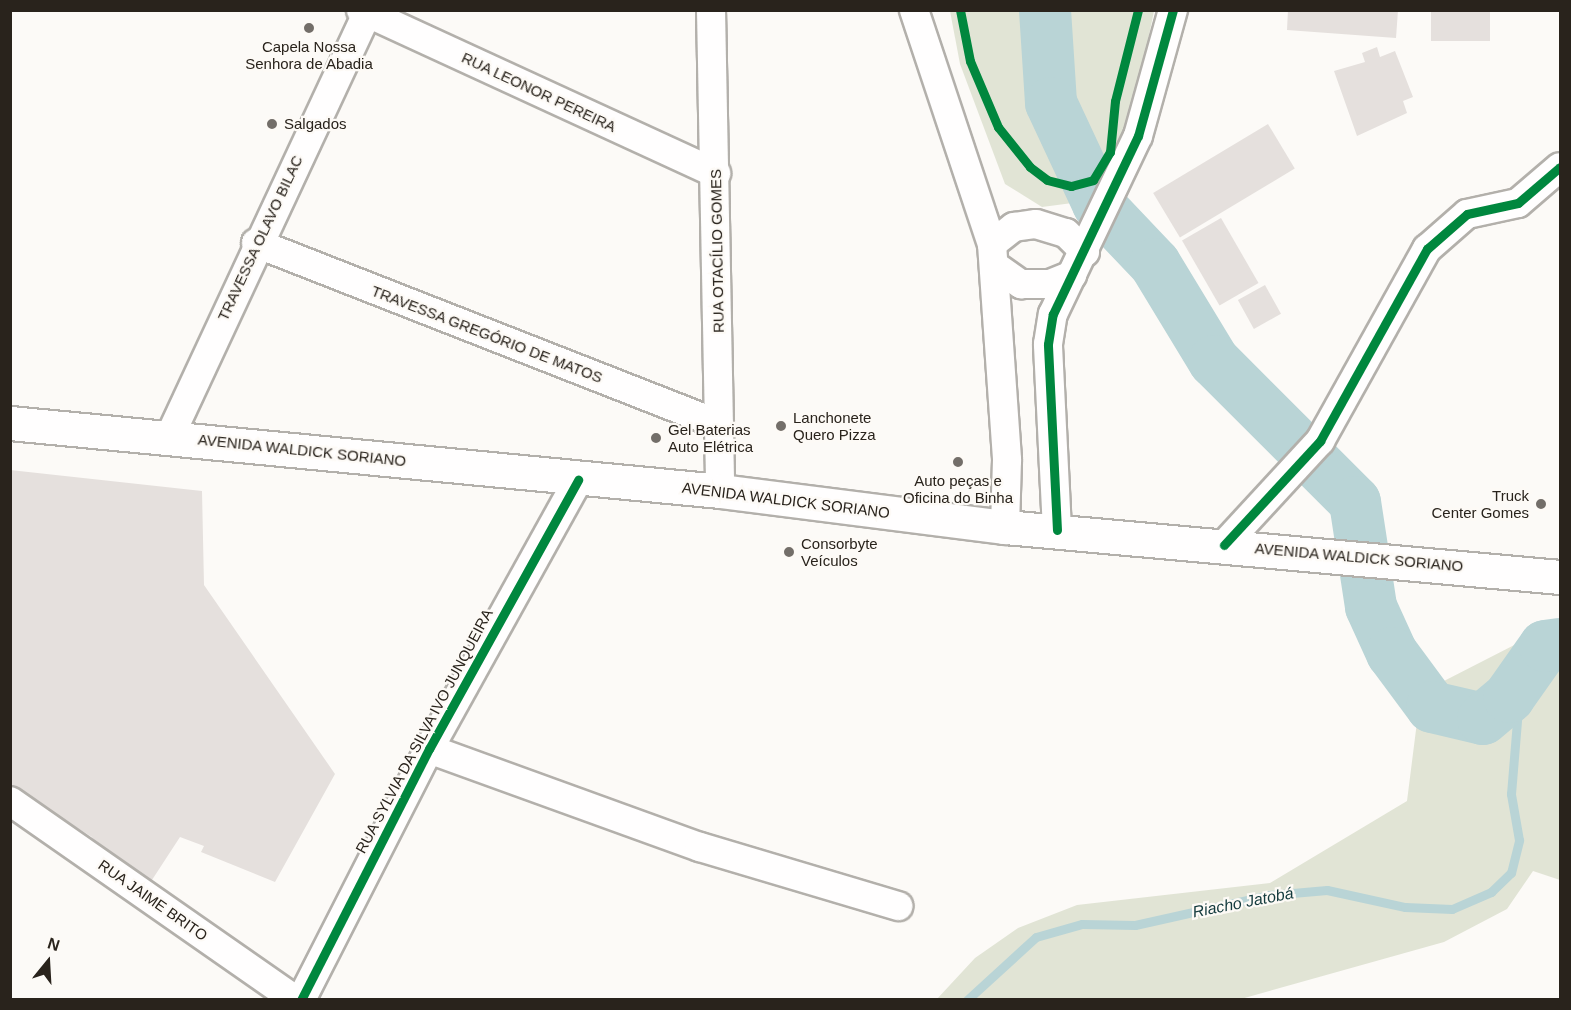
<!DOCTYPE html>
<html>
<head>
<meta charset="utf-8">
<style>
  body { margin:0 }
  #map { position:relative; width:1571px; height:1010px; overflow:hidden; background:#fcfaf7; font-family:Helvetica,sans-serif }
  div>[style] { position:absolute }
  .green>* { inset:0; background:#e1e4d5 }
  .stream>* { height:9px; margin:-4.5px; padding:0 4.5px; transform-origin:4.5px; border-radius:4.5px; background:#b9d4d6 }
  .river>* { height:52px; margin:-26px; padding:0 26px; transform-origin:26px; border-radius:26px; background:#b9d4d6 }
  .building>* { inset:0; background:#e5e0dd; transform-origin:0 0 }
  .roads { filter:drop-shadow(2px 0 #b3b0ab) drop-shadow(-2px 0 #b3b0ab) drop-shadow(0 2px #b3b0ab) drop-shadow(0 -2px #b3b0ab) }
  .street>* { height:28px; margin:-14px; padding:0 14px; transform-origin:14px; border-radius:14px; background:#fffefe }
  .primary>* { height:33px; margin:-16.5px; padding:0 16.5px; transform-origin:16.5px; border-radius:16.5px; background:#fffefe }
  .cycleway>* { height:9px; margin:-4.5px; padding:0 4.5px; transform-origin:4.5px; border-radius:4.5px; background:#00873e }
  .dots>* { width:16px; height:16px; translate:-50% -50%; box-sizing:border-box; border:3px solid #fdfaf6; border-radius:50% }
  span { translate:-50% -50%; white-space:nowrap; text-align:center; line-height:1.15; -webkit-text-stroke:4.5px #fdfaf6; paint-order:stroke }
  .poi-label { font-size:15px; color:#29231c }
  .left { translate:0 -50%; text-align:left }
  .right { translate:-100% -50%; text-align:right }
  .street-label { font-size:15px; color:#29231c }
  .water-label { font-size:16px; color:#133a3d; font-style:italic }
  .frame { position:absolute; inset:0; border:12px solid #29231c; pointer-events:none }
  .north { position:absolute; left:18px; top:932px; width:60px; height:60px; -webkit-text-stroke:4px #fdfaf6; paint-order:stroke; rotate:18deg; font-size:16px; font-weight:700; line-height:24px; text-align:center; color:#29231c }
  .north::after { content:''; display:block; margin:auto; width:21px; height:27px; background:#29231c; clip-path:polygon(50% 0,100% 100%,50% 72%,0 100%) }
</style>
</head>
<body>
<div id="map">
  <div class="green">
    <i style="clip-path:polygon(950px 11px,1154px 11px,1133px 113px,1099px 190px,1080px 202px,1042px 207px,1005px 184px,960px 64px)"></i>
    <i style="clip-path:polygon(1560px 636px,1560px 880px,1533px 871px,1507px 909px,1444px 942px,1241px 999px,937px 999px,975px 958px,1018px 928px,1077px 905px,1270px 883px,1407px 801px,1417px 722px,1442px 682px,1530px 637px)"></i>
  </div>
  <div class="stream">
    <i style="left:967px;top:1000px;width:93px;rotate:-42.4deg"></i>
    <i style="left:1036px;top:937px;width:48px;rotate:-15.8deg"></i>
    <i style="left:1082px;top:924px;width:53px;rotate:1.1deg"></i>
    <i style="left:1135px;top:925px;width:137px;rotate:-12.6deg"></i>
    <i style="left:1269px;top:895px;width:58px;rotate:-4.9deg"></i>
    <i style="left:1327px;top:890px;width:80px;rotate:12.3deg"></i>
    <i style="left:1405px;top:907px;width:47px;rotate:2.4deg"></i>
    <i style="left:1452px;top:909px;width:43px;rotate:-23.6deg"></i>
    <i style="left:1491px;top:892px;width:28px;rotate:-44deg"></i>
    <i style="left:1511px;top:873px;width:34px;rotate:-76deg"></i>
    <i style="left:1519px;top:840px;width:47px;rotate:-99.9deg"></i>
    <i style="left:1511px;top:794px;width:121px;rotate:-85.3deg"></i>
  </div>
  <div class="river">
    <i style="left:1045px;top:10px;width:93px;rotate:86.3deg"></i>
    <i style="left:1051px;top:103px;width:111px;rotate:65deg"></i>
    <i style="left:1098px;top:204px;width:83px;rotate:46.5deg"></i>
    <i style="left:1155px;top:264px;width:114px;rotate:58.7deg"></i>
    <i style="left:1214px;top:361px;width:199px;rotate:45deg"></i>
    <i style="left:1355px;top:502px;width:106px;rotate:81.3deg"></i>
    <i style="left:1371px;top:607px;width:51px;rotate:65.5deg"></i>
    <i style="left:1392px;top:653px;width:67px;rotate:53.5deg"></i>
    <i style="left:1432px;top:707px;width:52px;rotate:13.2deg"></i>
    <i style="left:1483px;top:719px;width:34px;rotate:-40deg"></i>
    <i style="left:1509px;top:697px;width:62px;rotate:-54.8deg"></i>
    <i style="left:1545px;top:646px;width:15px;rotate:-8deg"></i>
  </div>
  <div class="building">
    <i style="clip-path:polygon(1288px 10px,1398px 10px,1396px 38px,1287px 30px)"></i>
    <i style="left:1431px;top:10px;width:59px;height:31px"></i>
    <i style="clip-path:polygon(1377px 47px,1380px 57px,1395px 51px,1413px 97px,1403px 101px,1407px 113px,1357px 136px,1334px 71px,1365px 62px,1362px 53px)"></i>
    <i style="left:1268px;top:124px;width:52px;height:134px;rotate:59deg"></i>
    <i style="left:1221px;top:218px;width:75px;height:45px;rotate:60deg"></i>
    <i style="left:1265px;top:285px;width:33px;height:31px;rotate:61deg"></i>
    <i style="clip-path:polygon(10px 470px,202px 491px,204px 585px,335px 774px,275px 882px,201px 852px,204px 846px,180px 837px,150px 883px,94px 844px,92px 837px,10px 786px)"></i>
  </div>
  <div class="roads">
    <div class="street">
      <i style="left:361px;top:10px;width:391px;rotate:24.7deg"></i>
      <i style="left:711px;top:10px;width:481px;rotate:88.9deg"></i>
      <i style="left:914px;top:10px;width:247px;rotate:71.6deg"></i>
      <i style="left:992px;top:244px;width:217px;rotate:86deg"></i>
      <i style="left:1007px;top:460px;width:67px;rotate:91.7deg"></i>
      <i style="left:256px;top:243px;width:497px;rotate:21.4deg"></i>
      <i style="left:992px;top:244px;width:28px;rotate:-38deg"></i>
      <i style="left:1014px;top:227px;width:22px;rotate:-8deg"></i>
      <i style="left:1036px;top:224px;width:31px;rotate:17deg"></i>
      <i style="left:1066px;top:233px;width:27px;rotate:45deg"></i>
      <i style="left:995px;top:266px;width:32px;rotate:35deg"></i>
      <i style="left:1021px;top:284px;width:29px"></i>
      <i style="left:1050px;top:284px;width:24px;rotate:-22deg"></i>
      <i style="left:170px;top:436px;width:470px;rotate:-65deg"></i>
      <i style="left:1057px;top:530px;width:186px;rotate:-92.8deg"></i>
      <i style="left:1048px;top:344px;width:30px;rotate:-81deg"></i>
      <i style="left:1053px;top:314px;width:197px;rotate:-64.5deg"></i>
      <i style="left:1138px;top:136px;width:131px;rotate:-74.5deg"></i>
      <i style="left:1224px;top:545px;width:142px;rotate:-47.3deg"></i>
      <i style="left:1320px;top:441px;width:220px;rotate:-60.9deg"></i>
      <i style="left:1427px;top:249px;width:53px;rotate:-41.2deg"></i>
      <i style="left:1467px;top:214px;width:52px;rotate:-12.2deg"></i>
      <i style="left:1518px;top:203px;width:55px;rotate:-40.6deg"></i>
      <i style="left:429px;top:749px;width:288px;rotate:19.9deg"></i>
      <i style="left:700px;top:847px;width:207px;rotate:16.6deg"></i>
      <i style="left:10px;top:801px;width:348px;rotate:34.9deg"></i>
      <i style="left:301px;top:1000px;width:282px;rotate:-63deg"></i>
      <i style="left:429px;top:749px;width:308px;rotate:-61deg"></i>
    </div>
    <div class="primary">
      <i style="left:10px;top:423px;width:713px;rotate:5.47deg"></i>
      <i style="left:720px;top:491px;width:287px;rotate:7.2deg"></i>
      <i style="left:1005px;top:527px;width:557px;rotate:5.15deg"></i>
    </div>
  </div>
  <div class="cycleway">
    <i style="left:960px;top:10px;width:52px;rotate:78.9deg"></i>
    <i style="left:970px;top:61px;width:72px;rotate:67deg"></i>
    <i style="left:998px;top:127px;width:51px;rotate:51.3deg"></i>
    <i style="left:1030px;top:167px;width:21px;rotate:37deg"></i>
    <i style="left:1047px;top:180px;width:25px;rotate:14deg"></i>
    <i style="left:1071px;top:186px;width:23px;rotate:-15deg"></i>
    <i style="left:1093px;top:180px;width:33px;rotate:-59deg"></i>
    <i style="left:1110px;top:152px;width:51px;rotate:-84.4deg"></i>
    <i style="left:1115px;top:101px;width:94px;rotate:-75.8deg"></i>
    <i style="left:1057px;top:530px;width:186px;rotate:-92.8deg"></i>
    <i style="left:1048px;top:344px;width:30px;rotate:-81deg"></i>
    <i style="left:1053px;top:314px;width:197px;rotate:-64.5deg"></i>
    <i style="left:1138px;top:136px;width:131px;rotate:-74.5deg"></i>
    <i style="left:1224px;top:545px;width:142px;rotate:-47.3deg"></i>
    <i style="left:1320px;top:441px;width:220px;rotate:-60.9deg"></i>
    <i style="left:1427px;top:249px;width:53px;rotate:-41.2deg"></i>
    <i style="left:1467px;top:214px;width:52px;rotate:-12.2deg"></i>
    <i style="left:1518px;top:203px;width:55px;rotate:-40.6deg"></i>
    <i style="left:301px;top:1000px;width:282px;rotate:-63deg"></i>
    <i style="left:429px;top:749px;width:308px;rotate:-61deg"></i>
  </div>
  <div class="dots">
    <i style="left:309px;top:28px;background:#736e69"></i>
    <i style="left:272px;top:124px;background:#736e69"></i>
    <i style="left:781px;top:426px;background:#736e69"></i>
    <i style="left:656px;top:438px;background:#736e69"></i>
    <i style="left:958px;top:462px;background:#736e69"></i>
    <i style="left:1541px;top:504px;background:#736e69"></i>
    <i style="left:789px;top:552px;background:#736e69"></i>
  </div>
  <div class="poi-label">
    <span style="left:309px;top:55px">Capela Nossa<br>Senhora de Abadia</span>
    <span class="left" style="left:284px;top:124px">Salgados</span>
    <span class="left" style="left:793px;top:426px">Lanchonete<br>Quero Pizza</span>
    <span class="left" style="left:668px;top:438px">Gel Baterias<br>Auto Elétrica</span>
    <span style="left:958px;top:489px">Auto peças e<br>Oficina do Binha</span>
    <span class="right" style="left:1529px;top:504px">Truck<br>Center Gomes</span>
    <span class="left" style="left:801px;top:552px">Consorbyte<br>Veículos</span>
  </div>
  <div class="street-label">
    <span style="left:539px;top:92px;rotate:25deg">RUA LEONOR PEREIRA</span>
    <span style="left:260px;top:238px;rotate:-65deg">TRAVESSA OLAVO BILAC</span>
    <span style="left:717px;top:251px;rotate:-91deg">RUA OTACÍLIO GOMES</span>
    <span style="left:487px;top:334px;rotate:21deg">TRAVESSA GREGÓRIO DE MATOS</span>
    <span style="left:302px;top:450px;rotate:6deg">AVENIDA WALDICK SORIANO</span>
    <span style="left:786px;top:500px;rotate:7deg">AVENIDA WALDICK SORIANO</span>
    <span style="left:1359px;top:557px;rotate:5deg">AVENIDA WALDICK SORIANO</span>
    <span style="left:424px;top:731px;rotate:-62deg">RUA SYLVIA DA SILVA IVO JUNQUEIRA</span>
    <span style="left:153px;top:900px;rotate:35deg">RUA JAIME BRITO</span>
  </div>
  <div class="water-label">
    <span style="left:1243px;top:903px;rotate:-11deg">Riacho Jatobá</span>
  </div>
  <div class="frame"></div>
  <div class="north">N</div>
</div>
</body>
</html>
